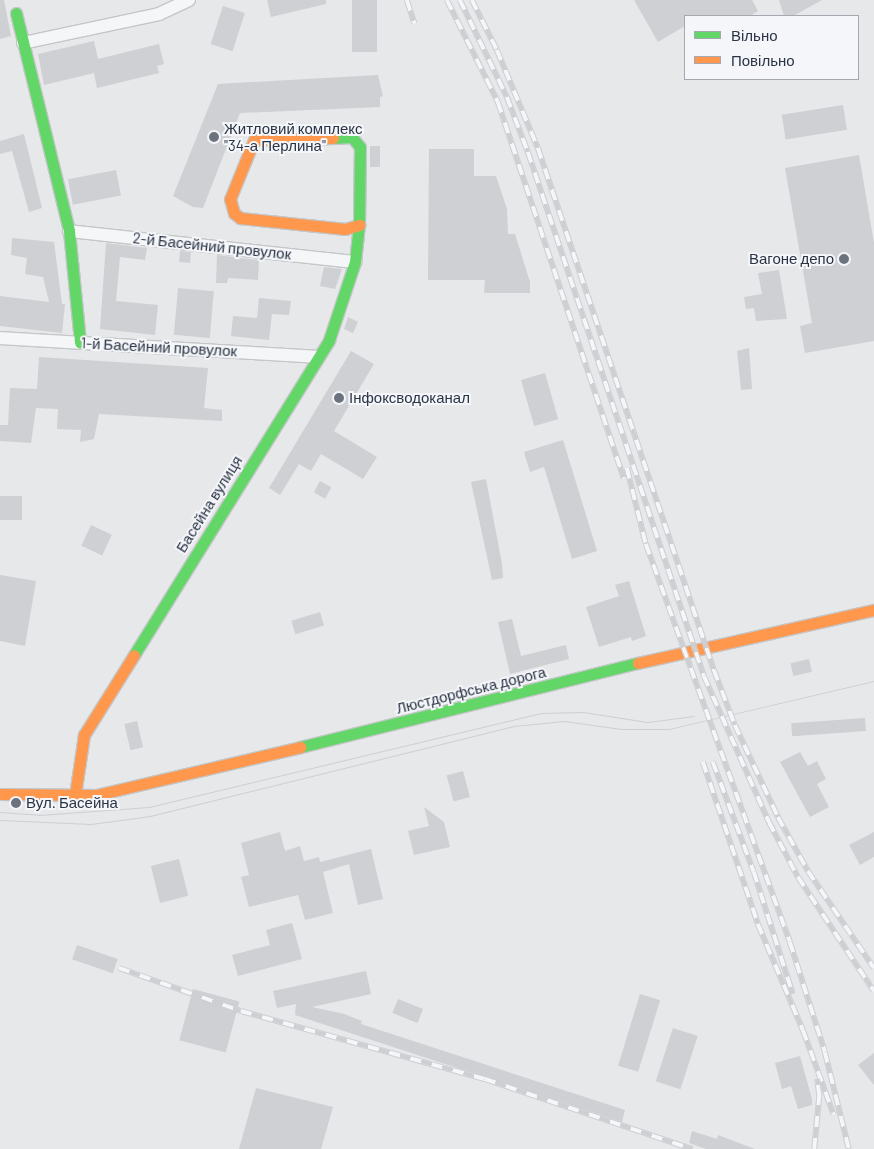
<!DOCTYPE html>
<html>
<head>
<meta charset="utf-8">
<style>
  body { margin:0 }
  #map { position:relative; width:874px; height:1149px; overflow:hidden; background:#e6e8ea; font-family:Barlow,sans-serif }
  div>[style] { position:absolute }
  .building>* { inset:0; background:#ced0d3; transform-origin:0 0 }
  .roads { filter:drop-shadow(1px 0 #c4c6c8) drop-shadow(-1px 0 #c4c6c8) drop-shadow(0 1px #c4c6c8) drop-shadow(0 -1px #c4c6c8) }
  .street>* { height:12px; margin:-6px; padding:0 6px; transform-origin:6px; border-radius:6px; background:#f5f6f7 }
  .fast>* { height:11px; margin:-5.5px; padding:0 5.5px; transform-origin:5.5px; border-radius:5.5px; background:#63d668 }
  .slow>* { height:11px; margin:-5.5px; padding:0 5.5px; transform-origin:5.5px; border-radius:5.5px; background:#ff974d }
  .tram>* { height:1px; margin:-0.5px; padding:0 0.5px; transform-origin:0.5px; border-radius:0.5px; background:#cecfd2 }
  .rail>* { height:5.5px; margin-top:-2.75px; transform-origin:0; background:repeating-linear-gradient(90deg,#f4f6f9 0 11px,#cecfd2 0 22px); box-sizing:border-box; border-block:1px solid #cecfd2 }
  .dots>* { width:14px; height:14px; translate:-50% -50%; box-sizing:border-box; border:2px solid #f4f6f9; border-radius:50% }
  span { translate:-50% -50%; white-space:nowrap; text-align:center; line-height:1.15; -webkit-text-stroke:4px #f4f6f9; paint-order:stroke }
  .poi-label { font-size:15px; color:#2b3445 }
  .left { translate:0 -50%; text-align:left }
  .right { translate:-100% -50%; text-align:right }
  .street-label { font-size:15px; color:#2b3445 }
  .legend { position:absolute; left:684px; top:15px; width:175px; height:65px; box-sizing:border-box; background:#f4f6f9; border:1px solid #a4a8b1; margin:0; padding:6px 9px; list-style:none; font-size:15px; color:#2b3445 }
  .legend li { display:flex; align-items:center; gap:10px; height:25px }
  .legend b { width:25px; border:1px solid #a4a8b1 }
</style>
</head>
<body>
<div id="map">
  <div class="building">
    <i style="clip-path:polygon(0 0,4px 0,11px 36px,0 39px)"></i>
    <i style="clip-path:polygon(267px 0,326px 0,326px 4px,271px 17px)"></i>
    <i style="left:352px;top:0;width:25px;height:52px"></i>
    <i style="clip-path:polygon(634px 0,752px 0,758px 11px,750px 16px,685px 16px,685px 26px,658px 42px)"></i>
    <i style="clip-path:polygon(779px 0,822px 0,793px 16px,784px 16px)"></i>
    <i style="left:223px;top:6px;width:23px;height:40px;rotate:18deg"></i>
    <i style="clip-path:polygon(94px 41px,98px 59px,159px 44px,164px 64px,157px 66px,159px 73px,97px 88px,94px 73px,44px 85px,38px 54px)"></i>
    <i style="clip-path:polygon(378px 75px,383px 96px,380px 97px,380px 107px,240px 113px,203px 208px,193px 207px,173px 196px,218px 84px)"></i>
    <i style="left:843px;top:105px;width:25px;height:62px;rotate:81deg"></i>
    <i style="clip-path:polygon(24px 134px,42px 208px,29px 212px,12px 151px,0 154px,0 141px)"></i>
    <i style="left:370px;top:146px;width:10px;height:21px"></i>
    <i style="clip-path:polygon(429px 149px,474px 149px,474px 176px,496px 176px,507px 209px,508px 234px,515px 234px,530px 282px,530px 293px,484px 293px,485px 280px,428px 280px)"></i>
    <i style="clip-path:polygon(859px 155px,874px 243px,874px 341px,805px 353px,800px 326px,812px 323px,785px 168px)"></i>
    <i style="left:116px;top:170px;width:26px;height:49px;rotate:79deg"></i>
    <i style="clip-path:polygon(12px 238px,54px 242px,62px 304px,65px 304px,62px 333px,0 326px,0 296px,49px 302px,43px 277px,25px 274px,27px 258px,11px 255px)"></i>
    <i style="clip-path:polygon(106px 243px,147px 248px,145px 260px,120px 257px,116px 301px,158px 305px,155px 335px,100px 329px)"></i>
    <i style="left:180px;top:251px;width:11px;height:11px;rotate:5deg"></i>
    <i style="clip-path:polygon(217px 255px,259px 260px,258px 280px,228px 278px,227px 283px,216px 283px)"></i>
    <i style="clip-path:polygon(324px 267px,342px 269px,335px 289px,320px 286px)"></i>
    <i style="clip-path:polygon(779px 270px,787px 319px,756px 321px,754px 308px,746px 309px,744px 297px,762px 294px,758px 273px)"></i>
    <i style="left:178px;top:288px;width:36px;height:47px;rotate:5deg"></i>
    <i style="clip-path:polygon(259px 298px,291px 301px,289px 315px,272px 314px,269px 340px,231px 336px,233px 316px,257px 318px)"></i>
    <i style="clip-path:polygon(348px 317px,358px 322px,353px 333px,344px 329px)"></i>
    <i style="clip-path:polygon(749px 348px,752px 389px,741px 390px,737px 351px)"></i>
    <i style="clip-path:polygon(351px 351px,374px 364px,334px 431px,377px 457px,363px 479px,321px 454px,311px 471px,299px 464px,280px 495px,269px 488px)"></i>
    <i style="clip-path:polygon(39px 357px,208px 368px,204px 408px,222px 410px,222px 421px,99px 414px,94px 439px,80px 442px,81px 430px,57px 429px,58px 409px,36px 408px,31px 443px,0 441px,0 425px,8px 425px,10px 388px,37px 389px)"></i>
    <i style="left:545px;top:373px;width:48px;height:25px;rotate:74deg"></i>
    <i style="clip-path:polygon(563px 440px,597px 551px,572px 559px,544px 467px,530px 472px,524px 452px)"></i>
    <i style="clip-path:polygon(486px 479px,502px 564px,503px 578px,492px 580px,471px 482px)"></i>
    <i style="left:320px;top:481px;width:13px;height:13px;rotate:29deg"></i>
    <i style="left:0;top:496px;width:22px;height:24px"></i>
    <i style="left:91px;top:525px;width:23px;height:23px;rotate:25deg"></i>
    <i style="clip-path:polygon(0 575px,36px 581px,25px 646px,0 641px)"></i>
    <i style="clip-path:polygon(629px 581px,646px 636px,632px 641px,631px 637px,599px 647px,586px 607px,619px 596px,615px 585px)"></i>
    <i style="left:320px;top:612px;width:14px;height:30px;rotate:73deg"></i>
    <i style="clip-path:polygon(512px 619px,521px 656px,566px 645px,569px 659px,510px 674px,498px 622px)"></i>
    <i style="left:809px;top:659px;width:13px;height:19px;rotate:77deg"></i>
    <i style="left:865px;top:718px;width:13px;height:74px;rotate:86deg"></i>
    <i style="left:137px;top:721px;width:27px;height:13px;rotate:77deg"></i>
    <i style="clip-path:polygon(800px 752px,808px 766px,817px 761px,826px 779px,817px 784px,829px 807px,810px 817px,780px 762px)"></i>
    <i style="left:463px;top:771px;width:27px;height:17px;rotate:75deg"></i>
    <i style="clip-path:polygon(424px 807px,444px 822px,450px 847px,414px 855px,408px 831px,429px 826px)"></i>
    <i style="clip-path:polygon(280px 832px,285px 851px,300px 846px,304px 861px,319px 857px,320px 862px,371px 849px,383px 899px,358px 905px,349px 864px,323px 872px,333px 913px,305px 920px,298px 895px,249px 907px,241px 877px,249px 875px,241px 843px)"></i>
    <i style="clip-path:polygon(874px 832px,874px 857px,860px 865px,849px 845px)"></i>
    <i style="left:179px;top:859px;width:38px;height:29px;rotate:76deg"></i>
    <i style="clip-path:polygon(292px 923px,302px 959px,238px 976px,232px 955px,270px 945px,266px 930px)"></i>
    <i style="left:77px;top:945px;width:43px;height:15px;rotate:19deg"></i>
    <i style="clip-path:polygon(366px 971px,371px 994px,312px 1007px,344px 1014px,362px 1021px,361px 1024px,625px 1110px,622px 1122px,295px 1015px,296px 1004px,277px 1008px,273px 991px)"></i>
    <i style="left:193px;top:989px;width:48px;height:53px;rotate:15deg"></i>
    <i style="left:640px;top:994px;width:21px;height:75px;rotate:17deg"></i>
    <i style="left:398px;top:999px;width:27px;height:15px;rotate:22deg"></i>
    <i style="left:673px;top:1028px;width:26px;height:56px;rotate:18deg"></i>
    <i style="clip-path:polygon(874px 1053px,874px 1085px,858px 1065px)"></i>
    <i style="clip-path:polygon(800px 1056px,812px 1099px,812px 1105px,798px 1109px,791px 1086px,782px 1089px,775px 1063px)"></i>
    <i style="clip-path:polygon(256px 1088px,333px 1107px,321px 1149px,239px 1149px)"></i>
    <i style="clip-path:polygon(692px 1131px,717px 1139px,718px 1135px,755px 1149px,706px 1149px,689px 1143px)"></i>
  </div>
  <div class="roads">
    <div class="street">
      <i style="left:23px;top:43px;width:139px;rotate:-12deg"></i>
      <i style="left:159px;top:14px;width:33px;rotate:-25deg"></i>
      <i style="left:69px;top:231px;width:288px;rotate:6.2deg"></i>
      <i style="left:0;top:338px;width:319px;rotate:3.4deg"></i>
    </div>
    <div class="fast">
      <i style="left:16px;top:13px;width:224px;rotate:76.3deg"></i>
      <i style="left:69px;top:231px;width:112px;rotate:84.3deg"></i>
      <i style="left:134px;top:655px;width:370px;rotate:-58.2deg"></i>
      <i style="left:329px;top:340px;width:82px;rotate:-71.6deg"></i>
      <i style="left:355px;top:262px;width:37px;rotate:-84deg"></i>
      <i style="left:359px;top:225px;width:78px;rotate:-89.3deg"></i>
      <i style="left:360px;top:147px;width:13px;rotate:-129deg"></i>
      <i style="left:352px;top:137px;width:19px;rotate:177deg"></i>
      <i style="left:300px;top:747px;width:348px;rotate:-14deg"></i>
    </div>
    <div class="slow">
      <i style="left:333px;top:138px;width:79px;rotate:178.5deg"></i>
      <i style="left:254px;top:140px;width:64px;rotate:112.1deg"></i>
      <i style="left:230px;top:199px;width:15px;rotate:74deg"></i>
      <i style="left:234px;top:213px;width:8px;rotate:40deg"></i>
      <i style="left:240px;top:218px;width:106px;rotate:6deg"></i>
      <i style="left:345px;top:229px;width:15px;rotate:-16deg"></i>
      <i style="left:638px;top:663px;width:242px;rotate:-12.7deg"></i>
      <i style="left:0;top:794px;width:96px;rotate:0.6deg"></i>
      <i style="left:96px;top:795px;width:210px;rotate:-13.2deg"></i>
      <i style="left:75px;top:795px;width:61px;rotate:-81.5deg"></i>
      <i style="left:84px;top:735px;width:94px;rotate:-58deg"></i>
    </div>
  </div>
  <div class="tram">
    <i style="left:0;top:812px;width:39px;rotate:4deg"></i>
    <i style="left:39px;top:815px;width:110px;rotate:-4.2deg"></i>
    <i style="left:149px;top:807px;width:402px;rotate:-13.5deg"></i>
    <i style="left:540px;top:713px;width:43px;rotate:-1.3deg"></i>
    <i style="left:583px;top:712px;width:65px;rotate:8.9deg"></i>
    <i style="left:647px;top:722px;width:47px;rotate:-7.3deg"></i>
    <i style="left:0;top:820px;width:91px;rotate:2.5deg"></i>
    <i style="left:91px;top:824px;width:60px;rotate:-7.7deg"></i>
    <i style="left:150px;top:816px;width:375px;rotate:-13.9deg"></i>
    <i style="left:514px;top:726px;width:50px;rotate:-5.7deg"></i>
    <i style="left:564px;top:721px;width:58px;rotate:8deg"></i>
    <i style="left:621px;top:729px;width:48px"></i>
    <i style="left:669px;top:729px;width:211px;rotate:-13.2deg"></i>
  </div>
  <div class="rail">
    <i style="left:407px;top:0;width:25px;rotate:72deg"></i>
    <i style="left:447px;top:0;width:114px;rotate:63.4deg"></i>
    <i style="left:498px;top:102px;width:397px;rotate:71.5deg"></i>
    <i style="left:460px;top:0;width:108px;rotate:64.1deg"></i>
    <i style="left:507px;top:97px;width:59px;rotate:69.1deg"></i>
    <i style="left:528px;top:152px;width:553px;rotate:71.43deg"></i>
    <i style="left:704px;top:676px;width:160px;rotate:66deg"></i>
    <i style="left:769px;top:822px;width:62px;rotate:62.2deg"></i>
    <i style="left:798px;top:877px;width:137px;rotate:56.3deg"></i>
    <i style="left:472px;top:0;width:56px;rotate:63.4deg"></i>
    <i style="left:497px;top:50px;width:106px;rotate:67.3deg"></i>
    <i style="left:538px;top:148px;width:551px;rotate:71.37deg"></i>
    <i style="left:714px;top:670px;width:59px;rotate:69.1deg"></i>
    <i style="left:735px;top:725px;width:102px;rotate:64.9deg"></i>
    <i style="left:778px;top:817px;width:62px;rotate:60.9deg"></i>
    <i style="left:808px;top:871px;width:117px;rotate:55.8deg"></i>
    <i style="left:627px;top:468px;width:78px;rotate:76deg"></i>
    <i style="left:646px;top:544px;width:423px;rotate:70.1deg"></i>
    <i style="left:790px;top:942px;width:115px;rotate:72.3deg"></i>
    <i style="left:825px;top:1052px;width:100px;rotate:76.1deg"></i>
    <i style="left:703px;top:762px;width:171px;rotate:71.2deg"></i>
    <i style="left:758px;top:924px;width:115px;rotate:67deg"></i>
    <i style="left:803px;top:1030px;width:90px;rotate:70deg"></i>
    <i style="left:713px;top:762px;width:117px;rotate:69.6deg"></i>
    <i style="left:754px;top:872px;width:128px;rotate:72.3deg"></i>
    <i style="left:119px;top:968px;width:129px;rotate:19.4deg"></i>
    <i style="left:241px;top:1011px;width:253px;rotate:15.6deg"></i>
    <i style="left:485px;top:1079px;width:219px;rotate:18.7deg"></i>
    <i style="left:814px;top:1149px;width:53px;rotate:-84.6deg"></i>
    <i style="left:819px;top:1096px;width:17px;rotate:-97deg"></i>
  </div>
  <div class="dots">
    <i style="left:214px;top:137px;background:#6c737f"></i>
    <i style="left:844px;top:259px;background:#6c737f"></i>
    <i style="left:339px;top:398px;background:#6c737f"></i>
    <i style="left:16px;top:803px;background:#6c737f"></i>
  </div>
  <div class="poi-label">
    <span class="left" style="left:224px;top:137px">Житловий комплекс<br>"34-а Перлина"</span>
    <span class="right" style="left:834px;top:259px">Вагоне депо</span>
    <span class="left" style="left:349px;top:398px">Інфоксводоканал</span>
    <span class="left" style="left:26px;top:803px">Вул. Басейна</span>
  </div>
  <div class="street-label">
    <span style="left:212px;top:246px;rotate:6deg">2-й Басейний провулок</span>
    <span style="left:159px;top:347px;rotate:3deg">1-й Басейний провулок</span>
    <span style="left:209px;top:504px;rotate:-58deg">Басейна вулиця</span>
    <span style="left:471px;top:690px;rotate:-14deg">Люстдорфська дорога</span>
  </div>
  <ul class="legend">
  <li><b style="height:6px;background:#63d668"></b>Вільно</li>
  <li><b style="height:6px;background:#ff974d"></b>Повільно</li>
  </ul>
</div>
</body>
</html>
